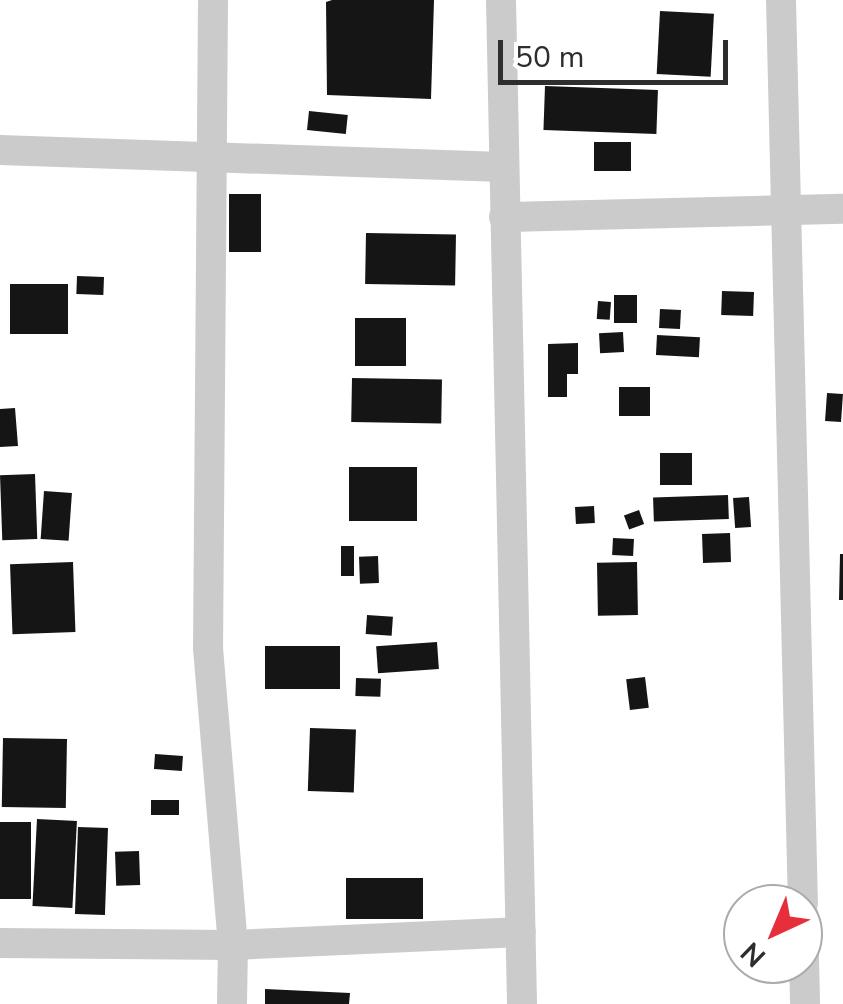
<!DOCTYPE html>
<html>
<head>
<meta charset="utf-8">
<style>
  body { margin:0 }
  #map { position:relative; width:843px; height:1004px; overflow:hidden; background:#fff; font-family:"Nunito Sans",sans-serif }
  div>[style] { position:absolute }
  .building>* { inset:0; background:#151515; transform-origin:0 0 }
  .minor>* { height:30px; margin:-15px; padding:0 15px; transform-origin:15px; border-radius:15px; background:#cbcbcb }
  span { translate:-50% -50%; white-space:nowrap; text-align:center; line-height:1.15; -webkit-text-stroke:10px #fff; paint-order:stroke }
  .north { position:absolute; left:723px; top:884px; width:100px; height:100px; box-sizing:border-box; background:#fff; border:2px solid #ababab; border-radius:50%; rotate:224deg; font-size:28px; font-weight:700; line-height:40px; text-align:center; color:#2e2e2e }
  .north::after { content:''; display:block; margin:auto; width:35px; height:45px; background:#e62f3b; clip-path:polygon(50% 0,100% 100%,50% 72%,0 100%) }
  .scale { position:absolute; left:498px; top:40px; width:230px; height:45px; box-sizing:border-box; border:5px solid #2e2e2e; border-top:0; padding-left:12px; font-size:30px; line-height:35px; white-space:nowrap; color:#2e2e2e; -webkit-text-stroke:8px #fff; paint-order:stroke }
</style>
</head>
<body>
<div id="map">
  <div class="building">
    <i style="clip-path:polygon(332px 0,434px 0,431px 99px,327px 95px,326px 2px)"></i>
    <i style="left:660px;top:11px;width:54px;height:63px;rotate:3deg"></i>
    <i style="left:545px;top:86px;width:113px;height:44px;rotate:2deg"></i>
    <i style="left:309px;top:111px;width:39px;height:19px;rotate:6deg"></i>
    <i style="left:594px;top:142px;width:37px;height:29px"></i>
    <i style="left:229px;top:194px;width:32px;height:58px"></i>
    <i style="left:366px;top:233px;width:90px;height:51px;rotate:1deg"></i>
    <i style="left:77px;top:276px;width:27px;height:18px;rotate:2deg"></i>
    <i style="left:10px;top:284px;width:58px;height:50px"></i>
    <i style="left:722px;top:291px;width:32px;height:24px;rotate:2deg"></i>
    <i style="left:614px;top:295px;width:23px;height:28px"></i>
    <i style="left:598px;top:301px;width:13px;height:18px;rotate:4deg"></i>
    <i style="left:660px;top:309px;width:21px;height:19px;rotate:3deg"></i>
    <i style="left:355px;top:318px;width:51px;height:48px"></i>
    <i style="left:623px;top:332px;width:20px;height:24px;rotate:87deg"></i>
    <i style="left:657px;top:335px;width:43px;height:20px;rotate:3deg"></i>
    <i style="clip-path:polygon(578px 343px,578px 374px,567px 374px,567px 397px,548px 397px,548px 344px)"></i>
    <i style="left:352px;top:378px;width:90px;height:44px;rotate:1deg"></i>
    <i style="left:619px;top:387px;width:31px;height:29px"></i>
    <i style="left:827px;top:393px;width:16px;height:28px;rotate:4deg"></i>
    <i style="clip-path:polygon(15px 408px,18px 446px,0 447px,0 409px)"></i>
    <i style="left:692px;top:453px;width:32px;height:32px;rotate:90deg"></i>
    <i style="left:349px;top:467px;width:68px;height:54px"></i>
    <i style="left:35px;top:474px;width:65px;height:35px;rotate:88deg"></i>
    <i style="left:44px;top:491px;width:28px;height:48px;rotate:4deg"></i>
    <i style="left:728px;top:495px;width:24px;height:75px;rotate:88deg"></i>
    <i style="left:749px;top:497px;width:30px;height:16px;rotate:86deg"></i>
    <i style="left:594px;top:506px;width:17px;height:19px;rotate:87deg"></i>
    <i style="left:639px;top:510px;width:15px;height:16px;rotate:70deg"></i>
    <i style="left:730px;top:533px;width:29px;height:28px;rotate:88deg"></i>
    <i style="left:613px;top:538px;width:21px;height:17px;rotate:3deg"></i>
    <i style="left:341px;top:546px;width:13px;height:30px"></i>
    <i style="clip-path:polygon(840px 554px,843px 554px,843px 600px,839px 600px)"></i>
    <i style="left:378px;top:556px;width:27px;height:19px;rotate:88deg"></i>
    <i style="left:73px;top:562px;width:70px;height:63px;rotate:88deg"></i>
    <i style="left:637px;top:562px;width:53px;height:40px;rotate:89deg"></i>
    <i style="left:367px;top:615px;width:26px;height:19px;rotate:4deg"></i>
    <i style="left:437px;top:642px;width:27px;height:61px;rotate:86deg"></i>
    <i style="left:265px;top:646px;width:75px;height:43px"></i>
    <i style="left:645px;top:677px;width:31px;height:19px;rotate:83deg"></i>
    <i style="left:356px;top:678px;width:25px;height:18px;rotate:2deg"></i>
    <i style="left:310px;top:728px;width:46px;height:63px;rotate:2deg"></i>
    <i style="left:3px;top:738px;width:64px;height:69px;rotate:1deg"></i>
    <i style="left:155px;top:754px;width:28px;height:15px;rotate:4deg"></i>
    <i style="left:151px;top:800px;width:28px;height:15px"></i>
    <i style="left:37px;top:819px;width:40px;height:87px;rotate:3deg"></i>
    <i style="left:0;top:822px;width:31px;height:77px"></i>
    <i style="left:78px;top:827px;width:30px;height:87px;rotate:2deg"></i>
    <i style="left:139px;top:851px;width:34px;height:24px;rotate:88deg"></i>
    <i style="left:346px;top:878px;width:77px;height:41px"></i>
    <i style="clip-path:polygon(265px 989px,350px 993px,349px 1004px,265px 1004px)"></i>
  </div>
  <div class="minor">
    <i style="left:213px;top:0;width:648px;rotate:90.44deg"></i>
    <i style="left:208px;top:648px;width:298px;rotate:85.2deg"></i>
    <i style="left:233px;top:945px;width:59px;rotate:91deg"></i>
    <i style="left:501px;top:0;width:1004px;rotate:88.8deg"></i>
    <i style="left:781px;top:0;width:904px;rotate:88.61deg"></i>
    <i style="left:0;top:150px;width:503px;rotate:1.94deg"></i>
    <i style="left:504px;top:217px;width:339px;rotate:-1.4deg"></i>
    <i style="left:803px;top:914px;width:90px;rotate:88.7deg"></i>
    <i style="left:0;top:943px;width:233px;rotate:0.5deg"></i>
    <i style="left:233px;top:945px;width:288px;rotate:-2.6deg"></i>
  </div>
  <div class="north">N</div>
  <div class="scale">50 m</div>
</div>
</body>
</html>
